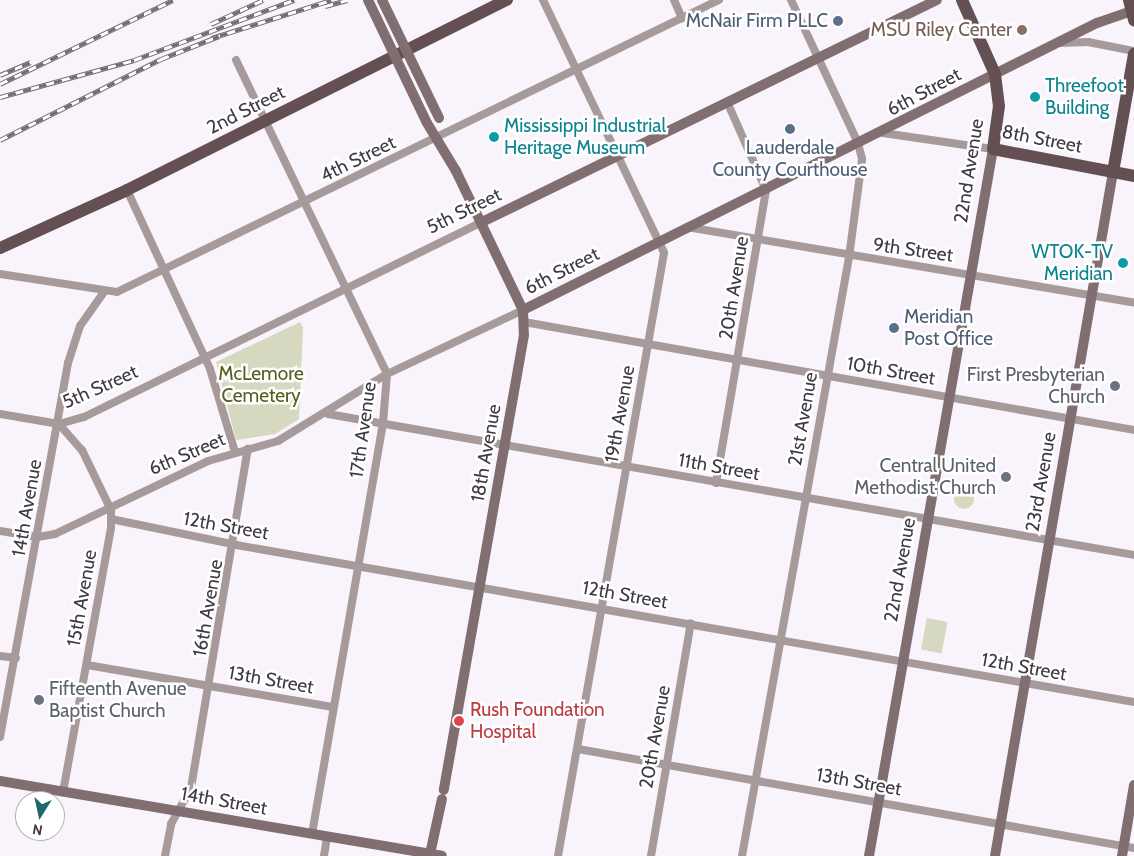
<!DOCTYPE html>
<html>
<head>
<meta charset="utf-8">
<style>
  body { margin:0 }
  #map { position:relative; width:1134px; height:856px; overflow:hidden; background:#f9f3fc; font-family:Cabin,sans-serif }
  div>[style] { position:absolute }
  .green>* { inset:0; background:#d6d9c0; transform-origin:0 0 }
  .round { border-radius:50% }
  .street>* { height:8px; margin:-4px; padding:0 4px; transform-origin:4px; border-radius:4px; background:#a69a9b }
  .secondary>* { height:10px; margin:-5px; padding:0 5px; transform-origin:5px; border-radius:5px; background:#806e70 }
  .primary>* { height:12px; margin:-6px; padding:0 6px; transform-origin:6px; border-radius:6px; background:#645052 }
  .rail>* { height:4.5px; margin-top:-2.25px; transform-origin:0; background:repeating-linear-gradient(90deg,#fff 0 8px,#716c75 0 16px); box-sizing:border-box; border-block:1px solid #716c75 }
  .secondary-bridge>* { height:10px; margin:-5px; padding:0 5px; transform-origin:5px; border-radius:5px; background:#806e70 }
  .dots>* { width:14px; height:14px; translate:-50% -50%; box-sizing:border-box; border:2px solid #fff; border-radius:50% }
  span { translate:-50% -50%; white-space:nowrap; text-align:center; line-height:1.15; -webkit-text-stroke:5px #fff; paint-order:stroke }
  .service-label { font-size:19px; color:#4e5e75 }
  .right { translate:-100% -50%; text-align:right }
  .left { translate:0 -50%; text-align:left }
  .education-label { font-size:19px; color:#785e54 }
  .culture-label { font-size:19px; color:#0d838f }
  .street-label { font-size:19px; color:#3e3942 }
  .park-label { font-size:19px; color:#585d1c }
  .worship-label { font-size:19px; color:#5b616d }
  .health-label { font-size:19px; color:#be3a42 }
  .north { position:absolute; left:15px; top:791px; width:50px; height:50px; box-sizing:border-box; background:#fff; border:1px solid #b2b0b3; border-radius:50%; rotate:190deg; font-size:14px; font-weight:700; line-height:20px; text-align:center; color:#3e3942 }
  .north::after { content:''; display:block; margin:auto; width:18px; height:22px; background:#1d6a6d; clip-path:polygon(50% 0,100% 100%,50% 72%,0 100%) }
</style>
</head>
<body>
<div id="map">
  <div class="green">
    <i style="clip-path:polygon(300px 322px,303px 327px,299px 419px,275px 434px,236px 440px,216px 362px)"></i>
    <i class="round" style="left:954px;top:489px;width:20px;height:20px"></i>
    <i style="left:927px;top:618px;width:21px;height:32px;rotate:11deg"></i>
  </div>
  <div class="street">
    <i style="left:543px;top:0;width:280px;rotate:64.4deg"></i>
    <i style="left:664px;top:253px;width:612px;rotate:99.97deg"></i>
    <i style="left:674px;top:0;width:20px;rotate:66deg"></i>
    <i style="left:1059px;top:43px;width:29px;rotate:-2deg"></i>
    <i style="left:1088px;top:42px;width:47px;rotate:11.1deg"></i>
    <i style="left:236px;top:60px;width:348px;rotate:64.3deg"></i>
    <i style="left:387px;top:374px;width:49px;rotate:94.7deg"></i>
    <i style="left:383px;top:423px;width:417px;rotate:99.8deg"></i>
    <i style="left:883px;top:133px;width:111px;rotate:8.3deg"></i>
    <i style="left:127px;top:190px;width:197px;rotate:65.1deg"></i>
    <i style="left:210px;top:369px;width:87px;rotate:73.2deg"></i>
    <i style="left:687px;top:227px;width:453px;rotate:9.6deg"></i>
    <i style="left:0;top:274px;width:118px;rotate:8.7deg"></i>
    <i style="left:117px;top:292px;width:669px;rotate:-25.88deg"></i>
    <i style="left:524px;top:322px;width:619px;rotate:10.04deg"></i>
    <i style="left:0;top:414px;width:60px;rotate:9.6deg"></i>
    <i style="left:59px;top:424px;width:26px;rotate:-16deg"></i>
    <i style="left:84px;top:417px;width:443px;rotate:-26.1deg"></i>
    <i style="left:328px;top:414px;width:818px;rotate:9.92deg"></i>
    <i style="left:59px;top:424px;width:35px;rotate:49deg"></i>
    <i style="left:82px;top:450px;width:67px;rotate:64.2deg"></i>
    <i style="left:111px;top:510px;width:18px;rotate:90deg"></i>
    <i style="left:111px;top:528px;width:267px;rotate:100.3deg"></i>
    <i style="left:716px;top:483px;width:297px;rotate:-80.3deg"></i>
    <i style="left:766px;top:190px;width:94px;rotate:-113.8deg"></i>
    <i style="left:111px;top:519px;width:128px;rotate:11.7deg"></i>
    <i style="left:236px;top:545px;width:912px;rotate:9.92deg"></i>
    <i style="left:0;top:531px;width:38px;rotate:9deg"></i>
    <i style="left:38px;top:537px;width:17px;rotate:-10deg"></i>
    <i style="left:55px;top:534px;width:170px;rotate:-25.5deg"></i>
    <i style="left:208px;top:461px;width:73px;rotate:-15.9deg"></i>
    <i style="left:278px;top:441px;width:128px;rotate:-31.6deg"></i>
    <i style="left:387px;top:374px;width:150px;rotate:-25.2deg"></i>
    <i style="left:0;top:656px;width:16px;rotate:7deg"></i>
    <i style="left:87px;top:665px;width:249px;rotate:9.7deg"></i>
    <i style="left:0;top:737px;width:380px;rotate:-79.7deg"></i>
    <i style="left:68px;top:363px;width:39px;rotate:-72deg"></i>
    <i style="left:80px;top:326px;width:42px;rotate:-54.8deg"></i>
    <i style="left:578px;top:749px;width:565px;rotate:10.1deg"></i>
    <i style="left:165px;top:856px;width:33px;rotate:-79deg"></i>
    <i style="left:171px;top:824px;width:41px;rotate:-60.9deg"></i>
    <i style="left:191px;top:788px;width:344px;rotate:-80.5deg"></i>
    <i style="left:324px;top:856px;width:20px;rotate:-81deg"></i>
    <i style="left:651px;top:856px;width:236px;rotate:-80.3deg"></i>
    <i style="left:742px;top:856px;width:608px;rotate:-79.87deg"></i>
    <i style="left:849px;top:257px;width:99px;rotate:-82.4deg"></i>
    <i style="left:862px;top:159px;width:16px;rotate:-104deg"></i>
    <i style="left:858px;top:143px;width:158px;rotate:-115.1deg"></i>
  </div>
  <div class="secondary">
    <i style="left:427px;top:123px;width:56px;rotate:58.9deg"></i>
    <i style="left:456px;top:171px;width:154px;rotate:64.3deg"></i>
    <i style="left:523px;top:310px;width:25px;rotate:88deg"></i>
    <i style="left:524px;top:335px;width:462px;rotate:100deg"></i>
    <i style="left:482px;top:222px;width:506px;rotate:-26.01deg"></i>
    <i style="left:523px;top:310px;width:642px;rotate:-26.57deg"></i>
    <i style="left:1097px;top:23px;width:39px;rotate:-19deg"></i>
    <i style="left:0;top:781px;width:448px;rotate:9.6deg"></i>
    <i style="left:430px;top:854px;width:56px;rotate:-77.7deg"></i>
    <i style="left:869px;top:856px;width:718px;rotate:-80.05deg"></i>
    <i style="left:995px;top:856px;width:694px;rotate:-80.21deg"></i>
    <i style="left:1122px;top:856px;width:72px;rotate:-80.4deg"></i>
  </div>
  <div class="primary">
    <i style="left:962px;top:0;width:81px;rotate:66deg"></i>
    <i style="left:995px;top:74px;width:32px;rotate:83deg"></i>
    <i style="left:999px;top:106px;width:43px;rotate:97.9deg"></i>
    <i style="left:993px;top:149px;width:144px;rotate:10.8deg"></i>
    <i style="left:1129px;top:0;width:21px;rotate:76deg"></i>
    <i style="left:1113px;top:172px;width:120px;rotate:-79.9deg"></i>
    <i style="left:0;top:248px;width:140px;rotate:-24.5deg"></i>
    <i style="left:127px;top:190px;width:425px;rotate:-26.6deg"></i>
  </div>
  <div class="rail">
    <i style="left:325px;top:6px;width:23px;rotate:-15deg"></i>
    <i style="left:211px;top:24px;width:57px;rotate:-24.8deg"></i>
    <i style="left:212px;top:38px;width:125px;rotate:-17.7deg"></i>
    <i style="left:0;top:75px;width:33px;rotate:-23deg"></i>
    <i style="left:0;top:84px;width:192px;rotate:-25.9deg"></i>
    <i style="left:0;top:97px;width:139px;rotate:-15.4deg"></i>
    <i style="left:134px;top:60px;width:171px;rotate:-20.6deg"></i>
    <i style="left:0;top:140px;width:180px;rotate:-26.7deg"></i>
    <i style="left:161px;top:59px;width:62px;rotate:-21.6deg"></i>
  </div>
  <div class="secondary-bridge">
    <i style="left:368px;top:0;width:136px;rotate:64.4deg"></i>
    <i style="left:382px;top:0;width:131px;rotate:64.2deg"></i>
  </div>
  <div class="dots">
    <i style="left:838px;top:21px;background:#5c6f8a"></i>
    <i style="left:1022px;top:30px;background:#8d6e63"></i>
    <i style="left:1035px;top:97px;background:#0f9aa8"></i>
    <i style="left:790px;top:129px;background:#5c6f8a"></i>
    <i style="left:494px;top:137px;background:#0f9aa8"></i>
    <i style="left:1123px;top:263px;background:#0f9aa8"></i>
    <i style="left:894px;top:328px;background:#5c6f8a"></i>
    <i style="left:1115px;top:386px;background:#6b7280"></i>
    <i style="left:1006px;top:477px;background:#6b7280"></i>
    <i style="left:39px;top:700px;background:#6b7280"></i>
    <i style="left:459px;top:721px;background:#e0444e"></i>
  </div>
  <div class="service-label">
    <span class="right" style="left:828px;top:21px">McNair Firm PLLC</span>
    <span style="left:790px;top:159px">Lauderdale<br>County Courthouse</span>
    <span class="left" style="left:904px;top:328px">Meridian<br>Post Office</span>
  </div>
  <div class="education-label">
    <span class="right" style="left:1012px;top:30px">MSU Riley Center</span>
  </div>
  <div class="culture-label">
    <span class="left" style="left:1045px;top:97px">Threefoot<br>Building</span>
    <span class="left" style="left:504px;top:137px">Mississippi Industrial<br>Heritage Museum</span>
    <span class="right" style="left:1113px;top:263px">WTOK-TV<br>Meridian</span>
  </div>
  <div class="street-label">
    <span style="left:924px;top:92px;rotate:-28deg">6th Street</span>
    <span style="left:246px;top:110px;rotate:-27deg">2nd Street</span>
    <span style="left:1042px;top:139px;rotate:11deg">8th Street</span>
    <span style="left:358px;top:159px;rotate:-26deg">4th Street</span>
    <span style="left:969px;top:171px;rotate:-81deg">22nd Avenue</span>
    <span style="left:464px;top:211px;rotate:-26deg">5th Street</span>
    <span style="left:913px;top:250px;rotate:8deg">9th Street</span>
    <span style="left:562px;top:271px;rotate:-27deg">6th Street</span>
    <span style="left:734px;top:288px;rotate:-81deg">20th Avenue</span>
    <span style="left:891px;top:371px;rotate:10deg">10th Street</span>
    <span style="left:100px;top:387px;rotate:-24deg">5th Street</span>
    <span style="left:620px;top:414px;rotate:-80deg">19th Avenue</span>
    <span style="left:803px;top:419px;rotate:-80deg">21st Avenue</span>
    <span style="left:363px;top:430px;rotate:-82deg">17th Avenue</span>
    <span style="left:486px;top:453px;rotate:-80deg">18th Avenue</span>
    <span style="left:187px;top:454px;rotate:-23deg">6th Street</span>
    <span style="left:719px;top:467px;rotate:10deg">11th Street</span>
    <span style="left:1041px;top:482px;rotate:-80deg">23rd Avenue</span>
    <span style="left:27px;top:508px;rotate:-80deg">14th Avenue</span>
    <span style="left:226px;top:526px;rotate:10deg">12th Street</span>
    <span style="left:900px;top:570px;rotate:-80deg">22nd Avenue</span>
    <span style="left:625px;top:595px;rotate:10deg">12th Street</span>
    <span style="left:82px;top:598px;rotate:-80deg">15th Avenue</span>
    <span style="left:208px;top:608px;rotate:-80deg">16th Avenue</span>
    <span style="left:1024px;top:667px;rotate:10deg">12th Street</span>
    <span style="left:271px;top:680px;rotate:10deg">13th Street</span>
    <span style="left:655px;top:737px;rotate:-80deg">20th Avenue</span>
    <span style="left:859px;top:782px;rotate:10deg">13th Street</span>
    <span style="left:224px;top:801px;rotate:10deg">14th Street</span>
  </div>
  <div class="park-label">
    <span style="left:261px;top:385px">McLemore<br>Cemetery</span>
  </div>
  <div class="worship-label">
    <span class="right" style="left:1105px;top:386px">First Presbyterian<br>Church</span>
    <span class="right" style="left:996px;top:477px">Central United<br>Methodist Church</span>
    <span class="left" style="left:49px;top:700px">Fifteenth Avenue<br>Baptist Church</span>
  </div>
  <div class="health-label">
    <span class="left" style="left:470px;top:721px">Rush Foundation<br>Hospital</span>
  </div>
  <div class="north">N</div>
</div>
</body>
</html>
